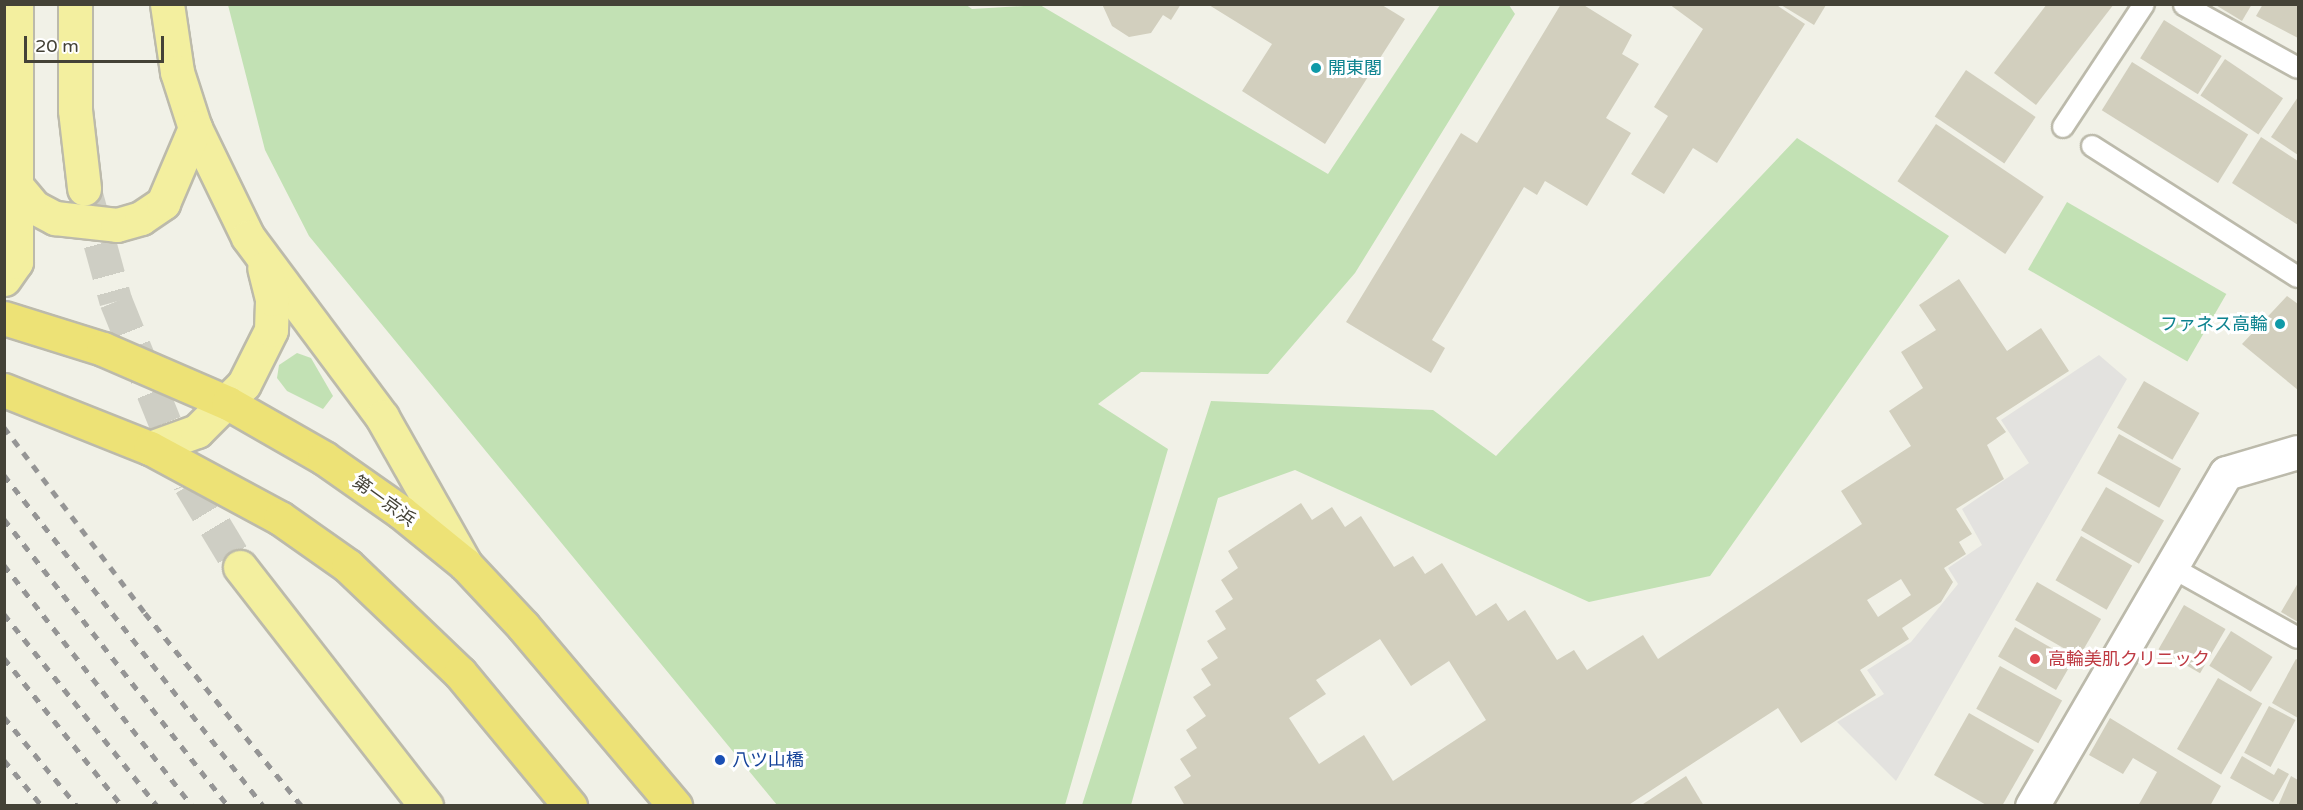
<!DOCTYPE html>
<html>
<head>
<meta charset="utf-8">
<style>
  body { margin:0 }
  #map { position:relative; width:2303px; height:810px; overflow:hidden; background:#f1f1e7; font-family:"Varela Round","Noto Sans JP",sans-serif }
  div>[style] { position:absolute }
  .green>* { inset:0; background:#c2e1b4; transform-origin:0 0 }
  .parking>* { inset:0; background:#e3e2df }
  .building>* { inset:0; background:#d2cfbe; transform-origin:0 0 }
  .primary-tunnel>* { height:33px; margin-top:-16.5px; transform-origin:0; background:repeating-linear-gradient(90deg,#cecec4 0 33px,transparent 0 49px) }
  .roads { filter:drop-shadow(2px 0 #bcbaab) drop-shadow(-2px 0 #bcbaab) drop-shadow(0 2px #bcbaab) drop-shadow(0 -2px #bcbaab) }
  .lane>* { height:20px; margin:-10px; padding:0 10px; transform-origin:10px; border-radius:10px; background:#fff }
  .street>* { height:33px; margin:-16.5px; padding:0 16.5px; transform-origin:16.5px; border-radius:16.5px; background:#fff }
  .primary>* { height:33px; margin:-16.5px; padding:0 16.5px; transform-origin:16.5px; border-radius:16.5px; background:#f3ef9f }
  .highway>* { height:33px; margin:-16.5px; padding:0 16.5px; transform-origin:16.5px; border-radius:16.5px; background:#ede276 }
  .rail>* { height:4.5px; margin-top:-2.25px; transform-origin:0; background:repeating-linear-gradient(90deg,#959595 0 8px,transparent 0 16px) }
  .dots>* { width:16px; height:16px; translate:-50% -50%; box-sizing:border-box; border:3px solid #fff; border-radius:50% }
  span { translate:-50% -50%; white-space:nowrap; text-align:center; line-height:1.15; -webkit-text-stroke:6px #fff; paint-order:stroke }
  .culture-label { font-size:18px; color:#0d838f }
  .left { translate:0 -50%; text-align:left }
  .right { translate:-100% -50%; text-align:right }
  .street-label { font-size:18px; color:#444237 }
  .health-label { font-size:18px; color:#be3a42 }
  .transit-label { font-size:18px; color:#164399 }
  .frame { position:absolute; inset:0; border:6px solid #444237; pointer-events:none }
  .scale { position:absolute; left:24px; top:36px; width:140px; height:27px; box-sizing:border-box; border:3px solid #444237; border-top:0; padding-left:8px; font-size:18px; line-height:21px; white-space:nowrap; color:#444237; -webkit-text-stroke:4px #fff; paint-order:stroke }
</style>
</head>
<body>
<div id="map">
  <div class="green">
    <i style="clip-path:polygon(965px 4px,972px 9px,1040px 5px,1328px 174px,1440px 5px,1509px 5px,1515px 14px,1355px 273px,1268px 374px,1141px 372px,1098px 404px,1168px 449px,1065px 805px,777px 805px,309px 236px,265px 150px,228px 5px)"></i>
    <i style="clip-path:polygon(1797px 138px,1949px 236px,1710px 576px,1589px 602px,1295px 470px,1218px 498px,1131px 805px,1082px 805px,1211px 401px,1433px 410px,1496px 456px)"></i>
    <i style="left:2067px;top:202px;width:184px;height:78px;rotate:30deg"></i>
    <i style="clip-path:polygon(297px 353px,311px 358px,333px 396px,323px 409px,287px 391px,277px 378px,279px 365px)"></i>
  </div>
  <div class="parking">
    <i style="clip-path:polygon(2099px 355px,2127px 379px,1896px 781px,1837px 722px,1884px 694px,1867px 670px,1911px 642px,1958px 584px,1948px 568px,1982px 545px,1962px 509px,2029px 463px,2001px 420px)"></i>
  </div>
  <div class="building">
    <i style="clip-path:polygon(1102px 4px,1181px 4px,1171px 20px,1163px 15px,1151px 33px,1129px 37px,1112px 26px)"></i>
    <i style="clip-path:polygon(1561px 4px,1582px 4px,1632px 35px,1622px 54px,1639px 64px,1606px 118px,1631px 133px,1587px 206px,1545px 181px,1537px 195px,1524px 187px,1432px 340px,1445px 348px,1431px 373px,1346px 322px,1461px 133px,1477px 143px)"></i>
    <i style="clip-path:polygon(1775px 4px,1805px 24px,1717px 163px,1693px 148px,1664px 194px,1631px 174px,1668px 116px,1654px 107px,1703px 29px,1669px 4px)"></i>
    <i style="clip-path:polygon(2047px 4px,2114px 4px,2036px 105px,1994px 73px)"></i>
    <i style="clip-path:polygon(2214px 4px,2252px 4px,2242px 21px)"></i>
    <i style="clip-path:polygon(2263px 4px,2298px 4px,2298px 38px,2256px 16px)"></i>
    <i style="clip-path:polygon(1209px 5px,1382px 5px,1405px 19px,1325px 144px,1242px 91px,1272px 44px)"></i>
    <i style="clip-path:polygon(1781px 5px,1826px 5px,1814px 25px)"></i>
    <i style="left:2164px;top:20px;width:68px;height:45px;rotate:32deg"></i>
    <i style="left:2225px;top:59px;width:70px;height:44px;rotate:34deg"></i>
    <i style="left:2132px;top:62px;width:137px;height:57px;rotate:32deg"></i>
    <i style="left:1966px;top:70px;width:84px;height:56px;rotate:34deg"></i>
    <i style="clip-path:polygon(2298px 97px,2298px 155px,2271px 137px)"></i>
    <i style="left:1936px;top:124px;width:130px;height:69px;rotate:34deg"></i>
    <i style="clip-path:polygon(2261px 137px,2298px 161px,2298px 225px,2232px 183px)"></i>
    <i style="clip-path:polygon(evenodd,1959px 279px,2007px 351px,2041px 328px,2069px 371px,1996px 418px,2006px 432px,1987px 445px,2004px 479px,1956px 509px,1972px 534px,1959px 542px,1966px 554px,1944px 568px,1953px 582px,1941px 602px,1902px 628px,1909px 639px,1860px 670px,1876px 695px,1801px 743px,1778px 708px,1627px 806px,1185px 806px,1174px 787px,1191px 776px,1180px 759px,1197px 748px,1186px 730px,1206px 716px,1193px 697px,1211px 685px,1201px 669px,1218px 658px,1207px 641px,1226px 629px,1215px 611px,1233px 599px,1221px 580px,1238px 568px,1228px 551px,1301px 503px,1312px 520px,1332px 507px,1345px 527px,1361px 516px,1394px 567px,1413px 556px,1425px 574px,1442px 563px,1476px 616px,1496px 603px,1508px 621px,1525px 610px,1557px 660px,1574px 650px,1587px 670px,1643px 635px,1658px 659px,1862px 524px,1841px 491px,1911px 446px,1889px 411px,1923px 388px,1901px 352px,1936px 330px,1919px 305px,1959px 279px,1901px 579px,1911px 595px,1878px 617px,1867px 600px,1901px 579px,1959px 279px,1380px 639px,1411px 686px,1449px 661px,1486px 720px,1393px 781px,1364px 735px,1319px 764px,1289px 718px,1326px 694px,1316px 680px,1380px 639px)"></i>
    <i style="clip-path:polygon(2287px 296px,2298px 304px,2298px 390px,2242px 344px)"></i>
    <i style="left:2144px;top:381px;width:64px;height:54px;rotate:30deg"></i>
    <i style="left:2119px;top:434px;width:71px;height:45px;rotate:29deg"></i>
    <i style="left:2106px;top:487px;width:67px;height:50px;rotate:30deg"></i>
    <i style="left:2081px;top:536px;width:59px;height:51px;rotate:30deg"></i>
    <i style="left:2037px;top:582px;width:74px;height:44px;rotate:30deg"></i>
    <i style="clip-path:polygon(2298px 583px,2298px 622px,2281px 612px)"></i>
    <i style="left:2184px;top:605px;width:48px;height:51px;rotate:30deg"></i>
    <i style="left:2015px;top:627px;width:67px;height:34px;rotate:30deg"></i>
    <i style="left:2231px;top:631px;width:49px;height:41px;rotate:32deg"></i>
    <i style="clip-path:polygon(2296px 659px,2298px 660px,2298px 718px,2272px 703px)"></i>
    <i style="left:2000px;top:666px;width:71px;height:49px;rotate:29deg"></i>
    <i style="left:2218px;top:678px;width:51px;height:82px;rotate:30deg"></i>
    <i style="left:2269px;top:706px;width:30px;height:53px;rotate:28deg"></i>
    <i style="clip-path:polygon(1969px 713px,2034px 750px,2002px 806px,1988px 806px,1934px 775px)"></i>
    <i style="clip-path:polygon(2110px 718px,2221px 786px,2210px 806px,2138px 806px,2157px 772px,2133px 758px,2123px 774px,2089px 755px)"></i>
    <i style="clip-path:polygon(2242px 756px,2274px 775px,2278px 768px,2289px 774px,2273px 802px,2230px 778px)"></i>
    <i style="clip-path:polygon(1686px 776px,1704px 806px,1640px 806px)"></i>
    <i style="clip-path:polygon(2291px 776px,2298px 780px,2298px 806px,2278px 806px)"></i>
  </div>
  <div class="primary-tunnel">
    <i style="left:87px;top:196px;width:109px;rotate:74.6deg"></i>
    <i style="left:116px;top:301px;width:197px;rotate:68deg"></i>
    <i style="left:190px;top:484px;width:97px;rotate:58.9deg"></i>
  </div>
  <div class="roads">
    <div class="lane">
      <i style="left:2184px;top:5px;width:130px;rotate:28.9deg"></i>
      <i style="left:2063px;top:127px;width:147px;rotate:-56.6deg"></i>
      <i style="left:2092px;top:146px;width:244px;rotate:32.5deg"></i>
      <i style="left:2171px;top:567px;width:145px;rotate:29.2deg"></i>
    </div>
    <div class="street">
      <i style="left:2032px;top:806px;width:385px;rotate:-59.8deg"></i>
      <i style="left:2226px;top:473px;width:75px;rotate:-16.3deg"></i>
    </div>
    <div class="primary">
      <i style="left:75px;top:4px;width:106px;rotate:90deg"></i>
      <i style="left:75px;top:110px;width:79px;rotate:83.4deg"></i>
      <i style="left:167px;top:4px;width:69px;rotate:81.6deg"></i>
      <i style="left:177px;top:72px;width:59px;rotate:72.2deg"></i>
      <i style="left:195px;top:128px;width:121px;rotate:64.1deg"></i>
      <i style="left:248px;top:237px;width:224px;rotate:53.3deg"></i>
      <i style="left:382px;top:417px;width:169px;rotate:60.5deg"></i>
      <i style="left:14px;top:183px;width:31px;rotate:50deg"></i>
      <i style="left:34px;top:207px;width:24px;rotate:28deg"></i>
      <i style="left:55px;top:218px;width:62px;rotate:6.4deg"></i>
      <i style="left:117px;top:225px;width:25px;rotate:-16deg"></i>
      <i style="left:141px;top:218px;width:27px;rotate:-34deg"></i>
      <i style="left:163px;top:203px;width:82px;rotate:-66.9deg"></i>
      <i style="left:4px;top:279px;width:21px;rotate:-55deg"></i>
      <i style="left:16px;top:262px;width:258px;rotate:-90deg"></i>
      <i style="left:150px;top:448px;width:50px;rotate:-19.9deg"></i>
      <i style="left:197px;top:431px;width:66px;rotate:-45deg"></i>
      <i style="left:244px;top:384px;width:60px;rotate:-63.4deg"></i>
      <i style="left:271px;top:330px;width:31px;rotate:-88deg"></i>
      <i style="left:272px;top:299px;width:32px;rotate:-104deg"></i>
      <i style="left:240px;top:567px;width:303px;rotate:52.1deg"></i>
    </div>
    <div class="highway">
      <i style="left:4px;top:318px;width:104px;rotate:17.4deg"></i>
      <i style="left:103px;top:349px;width:136px;rotate:23.4deg"></i>
      <i style="left:228px;top:403px;width:111px;rotate:29.8deg"></i>
      <i style="left:324px;top:458px;width:94px;rotate:35deg"></i>
      <i style="left:401px;top:512px;width:82px;rotate:39.1deg"></i>
      <i style="left:465px;top:564px;width:85px;rotate:46.9deg"></i>
      <i style="left:523px;top:626px;width:236px;rotate:49.8deg"></i>
      <i style="left:4px;top:390px;width:157px;rotate:21.7deg"></i>
      <i style="left:150px;top:448px;width:148px;rotate:28.3deg"></i>
      <i style="left:280px;top:518px;width:83px;rotate:35.2deg"></i>
      <i style="left:348px;top:566px;width:155px;rotate:43.7deg"></i>
      <i style="left:460px;top:673px;width:173px;rotate:50.4deg"></i>
    </div>
  </div>
  <div class="rail">
    <i style="left:4px;top:427px;width:233px;rotate:52.8deg"></i>
    <i style="left:145px;top:613px;width:249px;rotate:50.9deg"></i>
    <i style="left:4px;top:475px;width:421px;rotate:51.9deg"></i>
    <i style="left:4px;top:519px;width:364px;rotate:52deg"></i>
    <i style="left:4px;top:565px;width:306px;rotate:52deg"></i>
    <i style="left:4px;top:614px;width:246px;rotate:51.4deg"></i>
    <i style="left:4px;top:658px;width:189px;rotate:51.4deg"></i>
    <i style="left:4px;top:717px;width:115px;rotate:50.6deg"></i>
    <i style="left:4px;top:760px;width:60px;rotate:50.4deg"></i>
  </div>
  <div class="dots">
    <i style="left:1316px;top:68px;background:#0f9aa8"></i>
    <i style="left:2280px;top:324px;background:#0f9aa8"></i>
    <i style="left:2035px;top:659px;background:#e0444e"></i>
    <i style="left:720px;top:760px;background:#1a4fb4"></i>
  </div>
  <div class="culture-label">
    <span class="left" style="left:1328px;top:68px">開東閣</span>
    <span class="right" style="left:2268px;top:324px">ファネス高輪</span>
  </div>
  <div class="street-label">
    <span style="left:384px;top:501px;rotate:36deg">第一京浜</span>
  </div>
  <div class="health-label">
    <span class="left" style="left:2048px;top:659px">高輪美肌クリニック</span>
  </div>
  <div class="transit-label">
    <span class="left" style="left:732px;top:760px">八ツ山橋</span>
  </div>
  <div class="frame"></div>
  <div class="scale">20 m</div>
</div>
</body>
</html>
